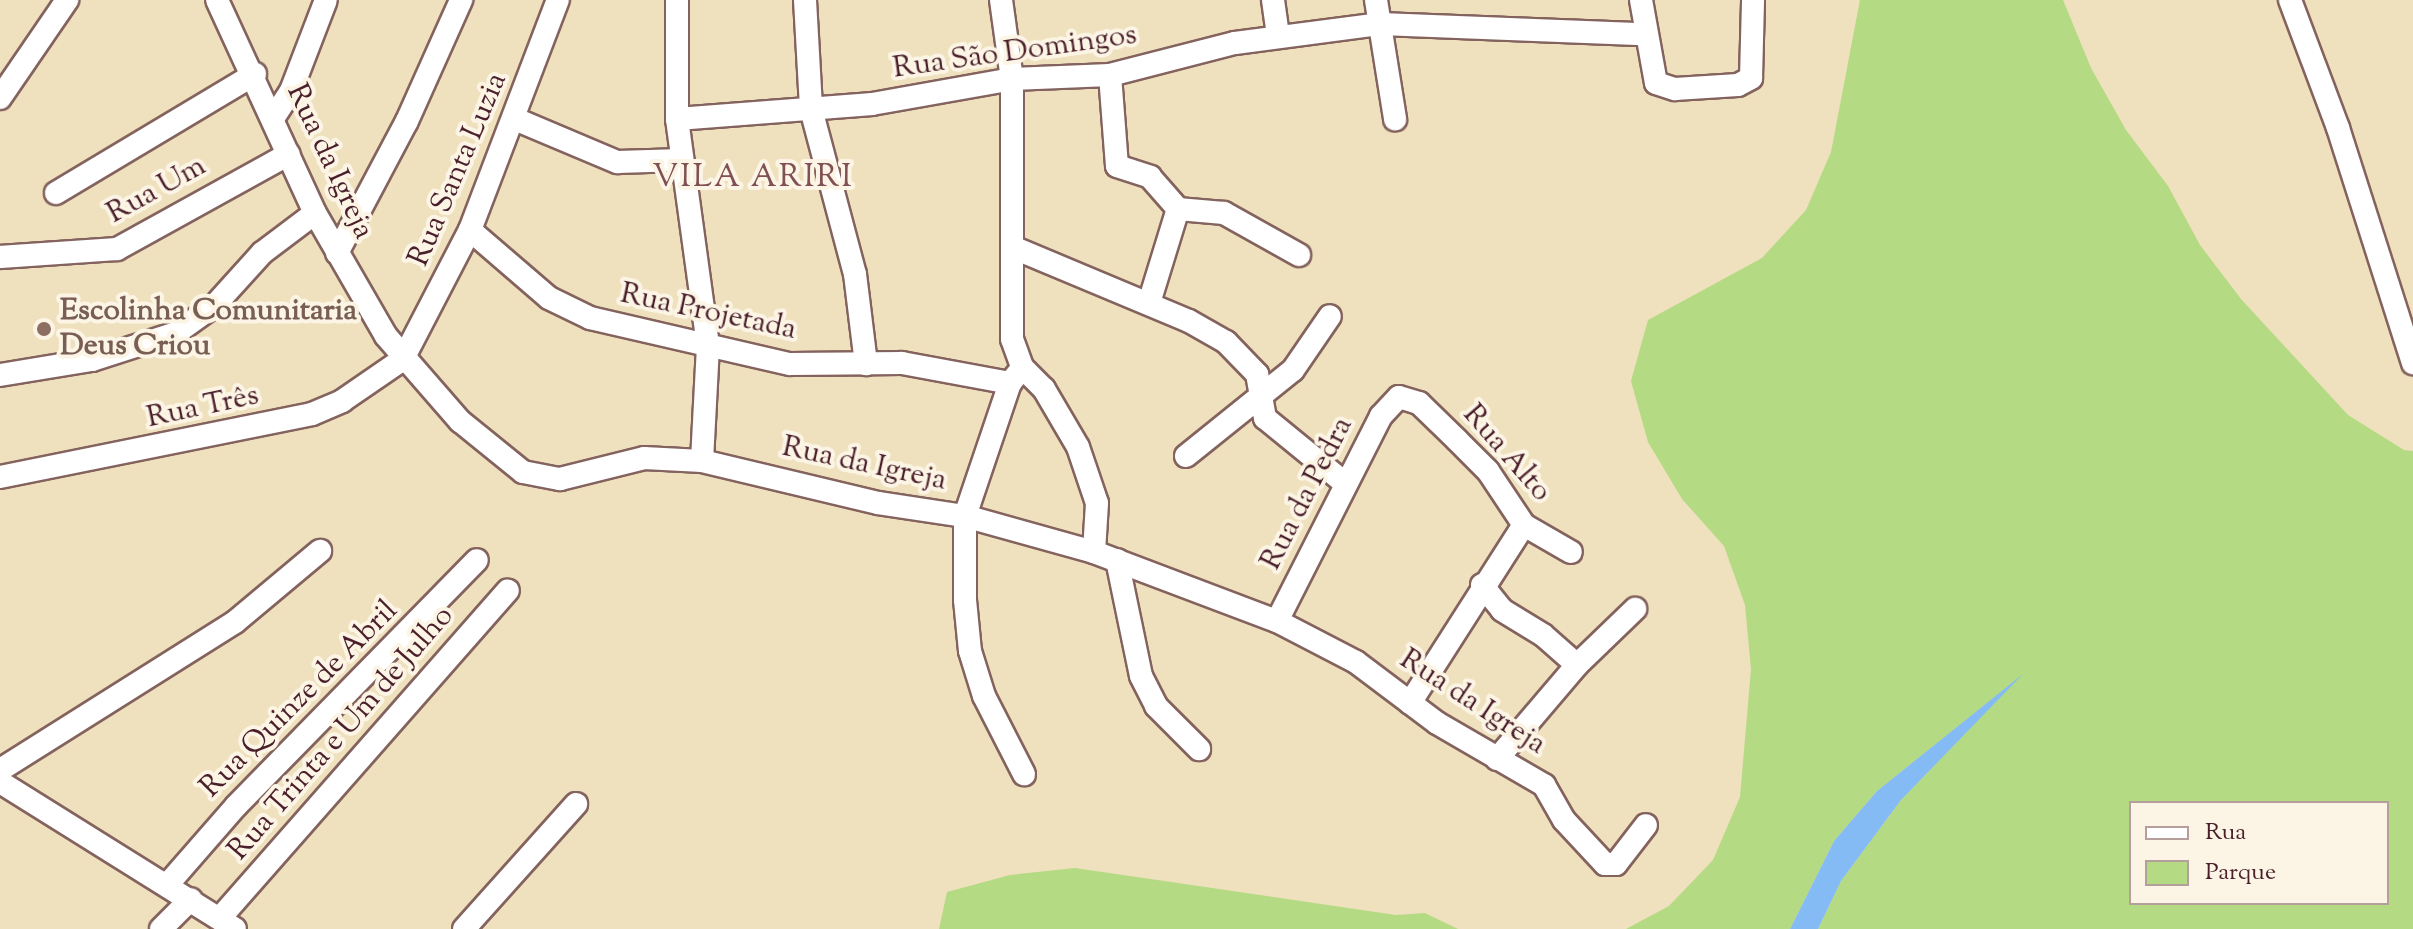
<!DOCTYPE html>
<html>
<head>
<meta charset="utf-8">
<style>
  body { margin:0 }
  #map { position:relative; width:2413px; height:929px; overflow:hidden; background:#efe0be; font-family:"Sorts Mill Goudy",serif }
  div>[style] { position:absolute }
  .green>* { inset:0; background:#b4da83 }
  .water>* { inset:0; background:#84bbf4 }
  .roads { filter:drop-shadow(2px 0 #84635e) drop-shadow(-2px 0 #84635e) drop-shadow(0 2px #84635e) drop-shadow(0 -2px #84635e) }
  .minor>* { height:22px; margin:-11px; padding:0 11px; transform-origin:11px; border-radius:11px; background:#fff }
  .dots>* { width:22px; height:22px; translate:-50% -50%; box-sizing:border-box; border:4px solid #fcf5e5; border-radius:50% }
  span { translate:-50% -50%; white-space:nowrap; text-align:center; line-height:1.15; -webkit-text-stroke:8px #fcf5e5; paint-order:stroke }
  .street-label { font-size:30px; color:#4a1f2b }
  .education-label { font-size:30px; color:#785e54; font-weight:700 }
  .left { translate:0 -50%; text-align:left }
  .neighbourhood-label { font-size:32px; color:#805054; letter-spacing:2px }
  .legend { position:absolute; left:2129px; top:801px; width:260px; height:104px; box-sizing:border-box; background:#fcf5e5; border:2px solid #b59f9b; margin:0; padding:10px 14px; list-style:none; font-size:24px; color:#4a1f2b }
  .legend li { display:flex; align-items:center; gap:16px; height:40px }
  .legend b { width:40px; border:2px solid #b59f9b }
</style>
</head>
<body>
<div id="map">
  <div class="green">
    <i style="clip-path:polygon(evenodd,1860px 0,2063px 0,2091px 68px,2126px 130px,2168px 186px,2200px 245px,2241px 299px,2348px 415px,2404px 450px,2413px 451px,2413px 929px,1818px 929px,1841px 881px,1901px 800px,2016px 680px,1877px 791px,1834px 841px,1790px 929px,1626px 929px,1669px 906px,1713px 860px,1740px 797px,1751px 669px,1745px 605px,1724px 546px,1682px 499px,1648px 442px,1631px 381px,1648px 320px,1762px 258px,1806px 210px,1831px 152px,1860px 0,2131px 803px,2387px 803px,2387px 903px,2131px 903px,2131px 803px)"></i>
    <i style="clip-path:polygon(1075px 868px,1396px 915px,1425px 913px,1458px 929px,939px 929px,947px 892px,1010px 875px)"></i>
  </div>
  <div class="water">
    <i style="clip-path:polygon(2023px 674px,1901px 800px,1841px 881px,1818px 929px,1790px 929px,1834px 841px,1877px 791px)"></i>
  </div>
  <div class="roads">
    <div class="minor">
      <i style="left:217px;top:0;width:234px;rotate:65.3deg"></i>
      <i style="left:315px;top:213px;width:142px;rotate:60deg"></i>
      <i style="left:386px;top:336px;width:113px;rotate:49deg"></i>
      <i style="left:460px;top:421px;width:81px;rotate:39deg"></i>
      <i style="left:523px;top:472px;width:38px;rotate:11deg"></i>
      <i style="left:560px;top:479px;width:87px;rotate:-14deg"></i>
      <i style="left:644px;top:458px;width:58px;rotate:3deg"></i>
      <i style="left:702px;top:461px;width:181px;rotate:13.4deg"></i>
      <i style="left:878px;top:503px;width:88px;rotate:8.5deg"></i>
      <i style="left:965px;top:516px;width:134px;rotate:15.6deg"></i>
      <i style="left:1094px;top:552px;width:196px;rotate:20.7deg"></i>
      <i style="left:1277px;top:621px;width:89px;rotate:27.4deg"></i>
      <i style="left:1356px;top:662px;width:101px;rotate:37deg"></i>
      <i style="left:1437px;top:723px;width:124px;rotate:30.1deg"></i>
      <i style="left:1544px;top:785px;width:40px;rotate:60.3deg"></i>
      <i style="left:1564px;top:820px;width:60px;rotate:47deg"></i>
      <i style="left:1605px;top:864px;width:11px"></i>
      <i style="left:1616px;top:864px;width:49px;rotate:-52.4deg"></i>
      <i style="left:677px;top:0;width:119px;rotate:90deg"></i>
      <i style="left:677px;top:119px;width:229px;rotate:82.2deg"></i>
      <i style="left:708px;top:346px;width:115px;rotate:93deg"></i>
      <i style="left:805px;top:0;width:109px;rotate:86.8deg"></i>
      <i style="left:811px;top:109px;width:171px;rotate:75.1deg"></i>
      <i style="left:855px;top:274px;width:91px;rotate:83deg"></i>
      <i style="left:1001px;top:0;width:80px;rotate:82.1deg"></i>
      <i style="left:1012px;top:79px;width:260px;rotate:90deg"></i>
      <i style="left:1012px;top:339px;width:30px;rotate:70deg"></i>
      <i style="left:1022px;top:367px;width:31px;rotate:45deg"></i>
      <i style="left:1044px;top:389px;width:67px;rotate:59.6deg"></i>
      <i style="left:1078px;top:447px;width:59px;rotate:71.3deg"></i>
      <i style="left:1097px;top:503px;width:49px;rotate:93.5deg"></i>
      <i style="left:1273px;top:0;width:36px;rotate:82deg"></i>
      <i style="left:1376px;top:0;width:121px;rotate:80.9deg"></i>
      <i style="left:1641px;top:0;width:84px;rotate:79.8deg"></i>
      <i style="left:1656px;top:83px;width:20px;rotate:18deg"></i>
      <i style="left:1675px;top:89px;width:63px;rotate:-3.6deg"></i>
      <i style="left:1738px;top:85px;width:15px;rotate:-28deg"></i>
      <i style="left:1751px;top:78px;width:78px;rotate:-88.5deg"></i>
      <i style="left:2290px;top:0;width:137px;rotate:69.4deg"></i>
      <i style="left:2338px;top:128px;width:247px;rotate:72.3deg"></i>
      <i style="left:1110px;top:75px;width:91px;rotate:85.6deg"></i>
      <i style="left:1117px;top:166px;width:35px;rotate:18deg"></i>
      <i style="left:1150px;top:177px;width:43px;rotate:48.8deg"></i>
      <i style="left:0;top:98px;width:119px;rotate:-55.6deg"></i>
      <i style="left:274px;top:117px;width:31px;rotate:-57deg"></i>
      <i style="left:291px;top:91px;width:97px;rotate:-69deg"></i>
      <i style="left:515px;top:119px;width:111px;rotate:22.9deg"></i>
      <i style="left:617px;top:162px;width:65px;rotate:-1.8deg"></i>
      <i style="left:677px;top:119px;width:196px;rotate:-4.4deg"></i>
      <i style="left:872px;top:104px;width:142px;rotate:-10.1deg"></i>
      <i style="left:1012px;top:79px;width:98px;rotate:-2.3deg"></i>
      <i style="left:1110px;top:75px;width:129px;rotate:-14.4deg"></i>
      <i style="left:1235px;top:43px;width:145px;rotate:-7.5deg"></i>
      <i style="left:1379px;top:24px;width:266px;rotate:2.2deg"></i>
      <i style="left:56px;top:193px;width:232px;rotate:-30.9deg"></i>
      <i style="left:1178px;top:209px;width:46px;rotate:5deg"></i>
      <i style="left:1224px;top:213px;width:86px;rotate:29.2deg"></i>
      <i style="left:470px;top:230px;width:104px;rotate:40.7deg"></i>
      <i style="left:549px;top:298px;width:46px;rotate:26deg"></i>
      <i style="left:590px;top:318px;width:205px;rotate:13deg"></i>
      <i style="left:790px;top:364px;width:112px;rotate:-0.5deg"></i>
      <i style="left:902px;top:363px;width:110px;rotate:10.5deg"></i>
      <i style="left:1012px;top:247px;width:192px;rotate:22.7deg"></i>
      <i style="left:1189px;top:321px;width:43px;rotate:29.6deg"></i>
      <i style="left:1226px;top:342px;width:45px;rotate:45.9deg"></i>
      <i style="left:1257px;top:374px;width:45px;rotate:79.7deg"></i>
      <i style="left:1265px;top:418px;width:104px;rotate:39.2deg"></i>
      <i style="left:337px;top:253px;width:149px;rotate:-62.1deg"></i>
      <i style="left:407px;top:121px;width:133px;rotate:-65.9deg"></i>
      <i style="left:0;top:257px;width:117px;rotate:-3.9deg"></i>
      <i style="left:117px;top:249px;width:196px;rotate:-28.9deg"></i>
      <i style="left:1149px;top:303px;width:98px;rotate:-72.9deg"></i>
      <i style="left:1019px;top:372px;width:14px;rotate:129deg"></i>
      <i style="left:1010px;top:383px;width:140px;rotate:108.7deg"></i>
      <i style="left:965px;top:516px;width:84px;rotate:90deg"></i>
      <i style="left:965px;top:600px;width:51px;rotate:84.4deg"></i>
      <i style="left:970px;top:651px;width:47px;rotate:72.7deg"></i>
      <i style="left:984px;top:696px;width:88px;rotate:62.9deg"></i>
      <i style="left:0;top:375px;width:93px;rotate:-9.3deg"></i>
      <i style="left:92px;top:360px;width:88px;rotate:-17.8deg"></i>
      <i style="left:176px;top:333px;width:48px;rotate:-35.7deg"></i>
      <i style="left:215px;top:305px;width:70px;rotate:-47.9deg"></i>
      <i style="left:262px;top:253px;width:66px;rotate:-37deg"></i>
      <i style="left:1186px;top:456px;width:137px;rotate:-38.8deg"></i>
      <i style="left:1293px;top:370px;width:65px;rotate:-55.6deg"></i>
      <i style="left:0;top:477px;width:318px;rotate:-11.4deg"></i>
      <i style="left:312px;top:414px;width:33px;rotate:-23deg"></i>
      <i style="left:342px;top:401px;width:74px;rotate:-34.5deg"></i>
      <i style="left:403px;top:359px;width:145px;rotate:-62.6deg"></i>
      <i style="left:470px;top:230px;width:246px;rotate:-69.1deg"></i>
      <i style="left:1117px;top:560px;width:118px;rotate:78.3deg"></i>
      <i style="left:1141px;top:676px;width:34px;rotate:63deg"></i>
      <i style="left:1156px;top:706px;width:61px;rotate:45deg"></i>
      <i style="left:1482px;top:585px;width:32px;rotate:51deg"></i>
      <i style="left:1502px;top:610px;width:48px;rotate:31.4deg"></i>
      <i style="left:1543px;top:635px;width:45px;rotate:41.4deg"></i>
      <i style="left:1277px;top:621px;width:230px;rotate:-63.1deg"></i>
      <i style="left:1381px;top:416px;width:26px;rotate:-47deg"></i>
      <i style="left:1399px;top:397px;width:21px;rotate:17deg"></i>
      <i style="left:1419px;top:403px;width:53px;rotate:44.2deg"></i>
      <i style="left:1457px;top:440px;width:44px;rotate:45deg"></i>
      <i style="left:1488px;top:471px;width:65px;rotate:56.3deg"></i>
      <i style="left:1524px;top:525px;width:54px;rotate:29.9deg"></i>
      <i style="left:1410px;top:703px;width:211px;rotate:-57.4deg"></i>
      <i style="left:1497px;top:759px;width:123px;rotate:-49.6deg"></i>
      <i style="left:1577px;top:665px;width:81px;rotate:-44deg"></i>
      <i style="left:0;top:770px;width:278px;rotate:-32.2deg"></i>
      <i style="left:235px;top:622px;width:111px;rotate:-39.9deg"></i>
      <i style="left:0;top:782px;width:277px;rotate:32deg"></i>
      <i style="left:168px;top:884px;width:103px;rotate:-48.9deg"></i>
      <i style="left:236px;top:806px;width:344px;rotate:-45.6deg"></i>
      <i style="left:220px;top:918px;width:436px;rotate:-48.7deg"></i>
      <i style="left:161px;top:929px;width:42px;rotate:-45deg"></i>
      <i style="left:464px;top:929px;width:168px;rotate:-48.1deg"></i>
    </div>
  </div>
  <div class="dots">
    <i style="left:44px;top:329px;background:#8d6e63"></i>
  </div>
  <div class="street-label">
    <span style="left:1015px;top:53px;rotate:-8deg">Rua São Domingos</span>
    <span style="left:329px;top:162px;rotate:65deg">Rua da Igreja</span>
    <span style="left:459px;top:170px;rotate:-67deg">Rua Santa Luzia</span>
    <span style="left:157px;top:191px;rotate:-29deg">Rua Um</span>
    <span style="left:708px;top:313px;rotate:12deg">Rua Projetada</span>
    <span style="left:203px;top:408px;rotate:-12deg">Rua Três</span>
    <span style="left:1506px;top:454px;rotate:49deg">Rua Alto</span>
    <span style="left:864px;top:465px;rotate:12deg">Rua da Igreja</span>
    <span style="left:1308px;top:494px;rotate:-63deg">Rua da Pedra</span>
    <span style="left:300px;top:700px;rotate:-45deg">Rua Quinze de Abril</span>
    <span style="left:1472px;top:703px;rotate:33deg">Rua da Igreja</span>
    <span style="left:342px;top:734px;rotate:-49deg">Rua Trinta e Um de Julho</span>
  </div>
  <div class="education-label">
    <span class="left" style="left:60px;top:329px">Escolinha Comunitaria<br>Deus Criou</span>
  </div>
  <div class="neighbourhood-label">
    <span style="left:753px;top:178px">VILA ARIRI</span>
  </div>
  <ul class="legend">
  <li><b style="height:10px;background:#fff"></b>Rua</li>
  <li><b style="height:22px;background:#b4da83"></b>Parque</li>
  </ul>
</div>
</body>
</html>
